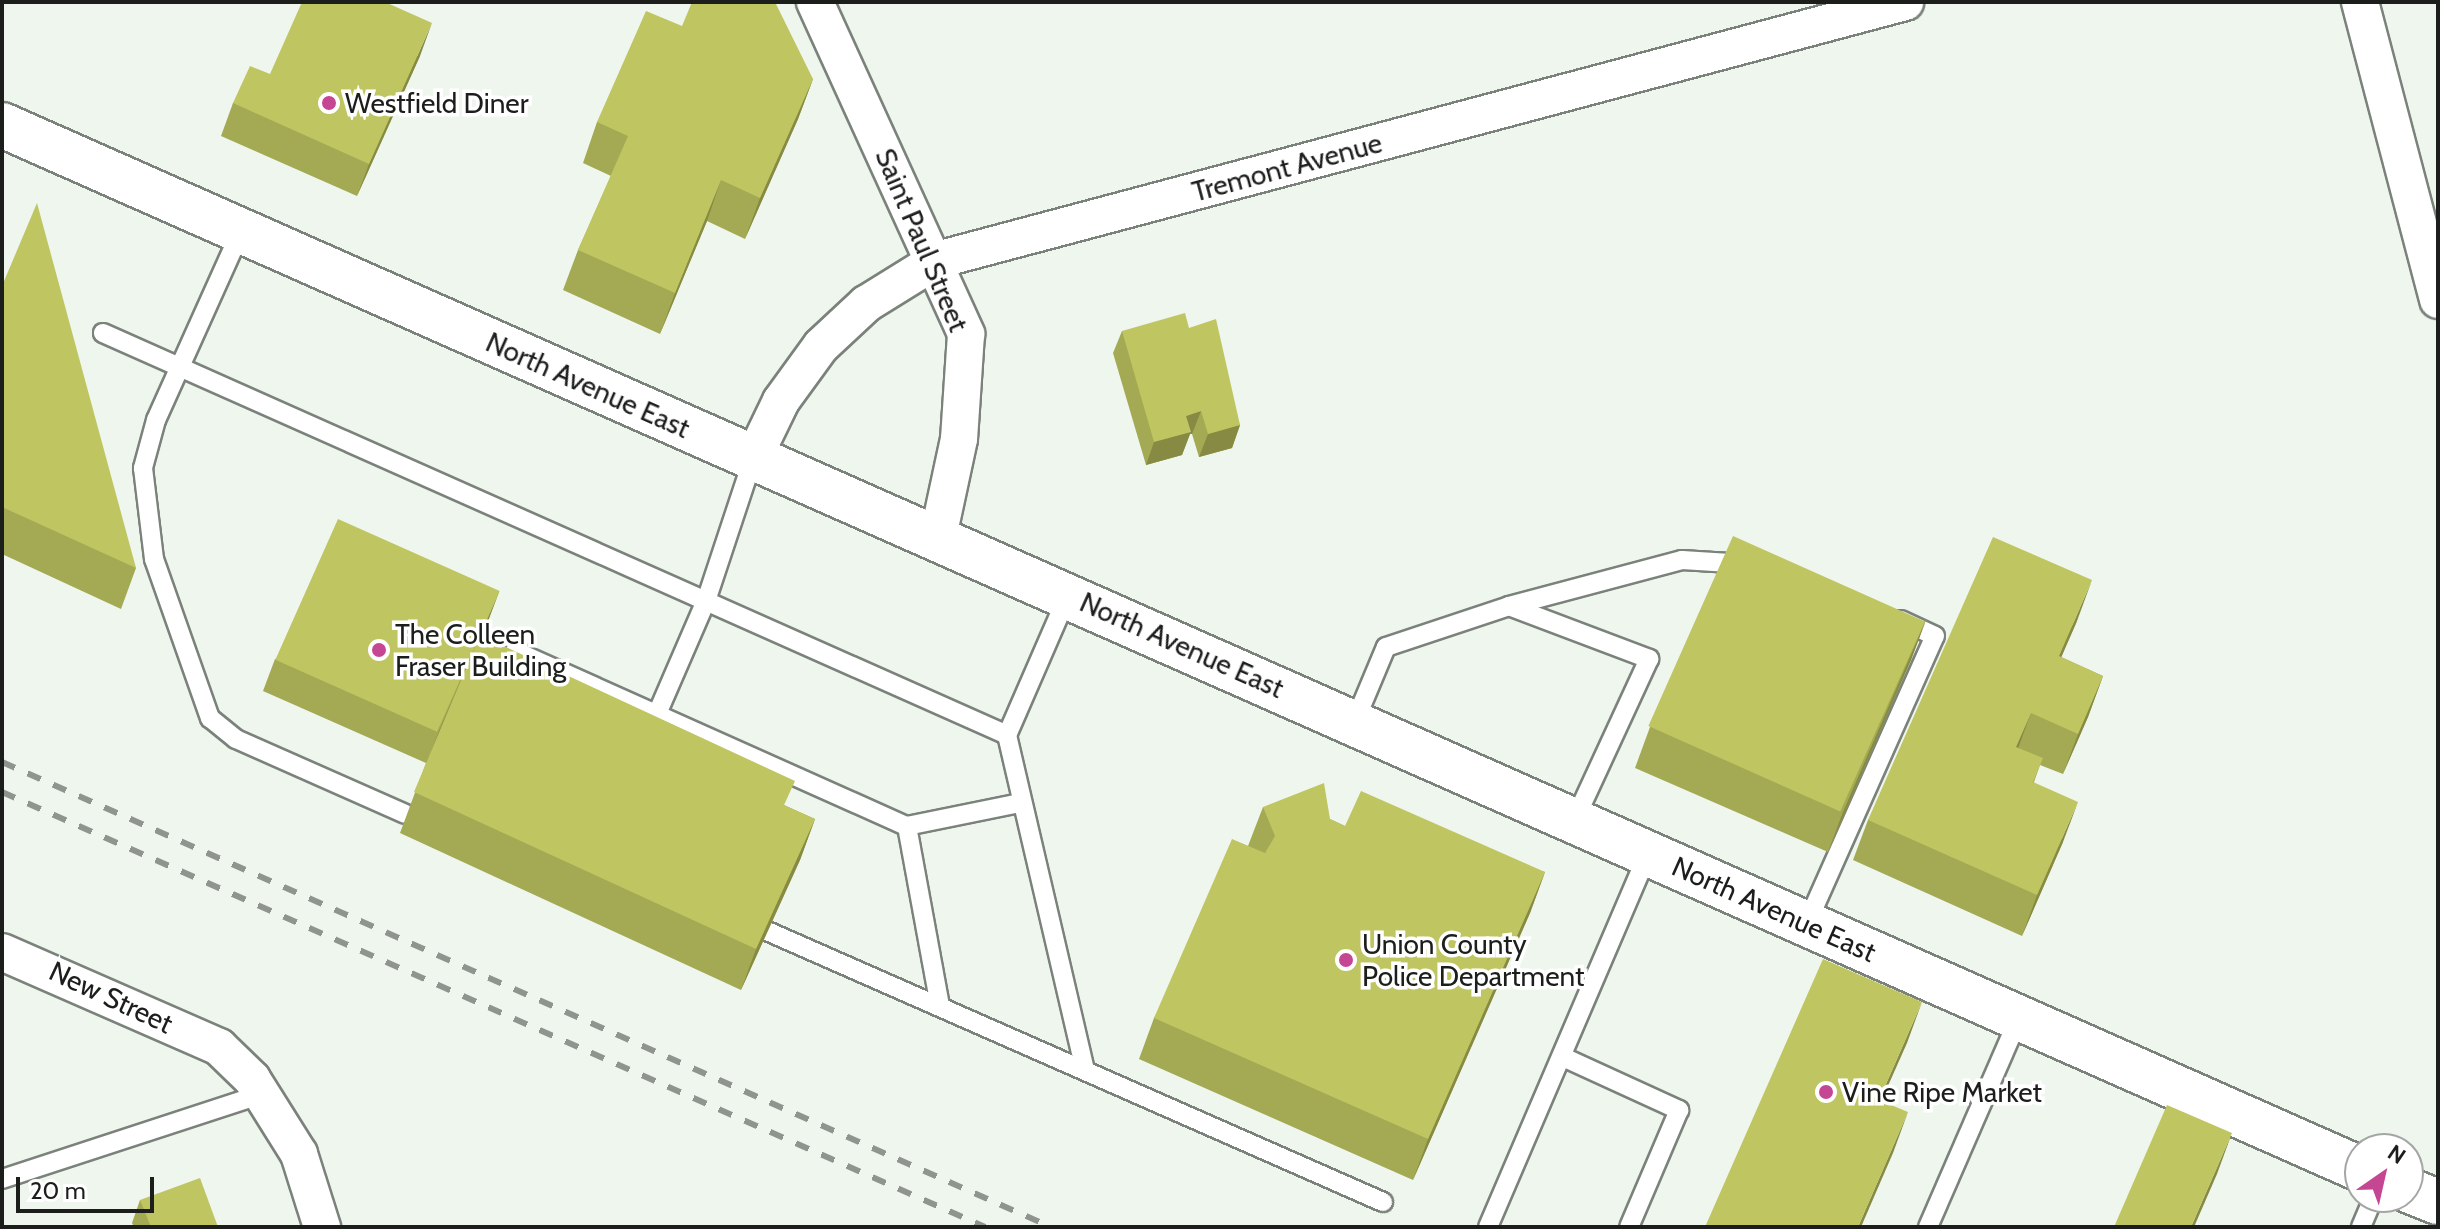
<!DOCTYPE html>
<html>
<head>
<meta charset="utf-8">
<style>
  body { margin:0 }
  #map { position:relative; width:2440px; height:1229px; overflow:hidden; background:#eef6ee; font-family:Cabin,sans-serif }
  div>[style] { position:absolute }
  .roads { filter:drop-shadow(2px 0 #7b827b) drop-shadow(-2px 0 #7b827b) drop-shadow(0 2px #7b827b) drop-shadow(0 -2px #7b827b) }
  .lane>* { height:18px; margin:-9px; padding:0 9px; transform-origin:9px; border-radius:9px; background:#fff }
  .street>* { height:36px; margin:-18px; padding:0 18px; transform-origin:18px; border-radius:18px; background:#fff }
  .secondary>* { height:44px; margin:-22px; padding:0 22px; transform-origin:22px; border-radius:22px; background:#fff }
  .rail>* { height:6px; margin-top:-3px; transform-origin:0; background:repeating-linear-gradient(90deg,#8f948f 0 14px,transparent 0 28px) }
  .wall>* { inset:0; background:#a4a953 }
  .shaded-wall>* { inset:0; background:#868a43 }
  .building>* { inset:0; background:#bfc560; transform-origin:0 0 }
  .dots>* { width:22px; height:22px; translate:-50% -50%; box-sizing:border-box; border:4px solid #fff; border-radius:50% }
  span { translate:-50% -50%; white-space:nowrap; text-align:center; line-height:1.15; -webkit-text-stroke:7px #fff; paint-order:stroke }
  .poi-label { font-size:28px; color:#1b1e1b }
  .left { translate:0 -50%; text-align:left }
  .street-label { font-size:28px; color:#1b1e1b }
  .frame { position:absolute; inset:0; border:4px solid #1b1e1b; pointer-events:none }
  .north { position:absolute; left:2344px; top:1133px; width:80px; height:80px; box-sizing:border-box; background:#fff; border:2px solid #a4a5a4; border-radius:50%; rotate:34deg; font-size:22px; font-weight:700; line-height:32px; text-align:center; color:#1b1e1b }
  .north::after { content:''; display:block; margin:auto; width:28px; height:36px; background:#c54794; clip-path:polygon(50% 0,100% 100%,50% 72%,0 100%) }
  .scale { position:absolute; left:16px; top:1177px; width:138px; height:36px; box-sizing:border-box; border:4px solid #1b1e1b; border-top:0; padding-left:10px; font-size:24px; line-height:28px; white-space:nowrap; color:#1b1e1b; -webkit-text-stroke:6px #fff; paint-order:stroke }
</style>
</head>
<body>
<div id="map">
  <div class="roads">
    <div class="lane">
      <i style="left:241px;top:231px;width:207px;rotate:114.2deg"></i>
      <i style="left:156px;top:420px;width:50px;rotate:105.2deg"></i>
      <i style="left:143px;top:468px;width:92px;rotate:83.1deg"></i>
      <i style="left:154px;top:559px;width:169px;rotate:70.6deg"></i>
      <i style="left:210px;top:718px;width:33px;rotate:39deg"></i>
      <i style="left:236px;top:739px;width:185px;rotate:23.9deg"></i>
      <i style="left:103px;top:333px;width:989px;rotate:23.97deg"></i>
      <i style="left:1068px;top:595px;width:153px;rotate:113.5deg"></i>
      <i style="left:1007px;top:735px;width:344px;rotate:76.9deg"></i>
      <i style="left:1509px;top:606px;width:179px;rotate:-14.9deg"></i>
      <i style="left:1682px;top:560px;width:64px;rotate:3.6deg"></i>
      <i style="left:515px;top:651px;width:429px;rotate:24.1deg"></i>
      <i style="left:657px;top:714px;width:123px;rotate:-66.6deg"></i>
      <i style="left:706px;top:601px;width:150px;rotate:-71.7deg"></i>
      <i style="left:1355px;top:721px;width:80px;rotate:-67.3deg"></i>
      <i style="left:1386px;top:647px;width:130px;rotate:-18.4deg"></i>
      <i style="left:1509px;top:606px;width:150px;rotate:20.7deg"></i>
      <i style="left:1649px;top:659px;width:176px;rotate:114.8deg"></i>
      <i style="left:1807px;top:923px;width:314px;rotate:-66deg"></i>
      <i style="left:1935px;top:636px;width:38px;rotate:-155deg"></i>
      <i style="left:767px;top:931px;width:673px;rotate:23.75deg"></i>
      <i style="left:940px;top:1006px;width:183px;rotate:-100.4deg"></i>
      <i style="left:907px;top:826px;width:115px;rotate:-11.5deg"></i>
      <i style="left:1563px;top:1057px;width:128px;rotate:24.6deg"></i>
      <i style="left:1679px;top:1110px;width:127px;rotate:113.1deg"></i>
      <i style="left:2px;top:1179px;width:274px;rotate:-18.1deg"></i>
      <i style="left:1488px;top:1227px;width:407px;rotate:-66.8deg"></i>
      <i style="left:1928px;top:1227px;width:228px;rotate:-66.5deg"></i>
      <i style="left:2361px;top:1227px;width:33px;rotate:-67deg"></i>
    </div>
    <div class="street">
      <i style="left:815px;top:2px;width:365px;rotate:65.5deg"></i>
      <i style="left:966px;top:334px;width:105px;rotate:93.8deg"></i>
      <i style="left:959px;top:439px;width:100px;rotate:102.1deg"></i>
      <i style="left:2360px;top:2px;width:308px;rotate:75.3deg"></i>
      <i style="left:753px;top:459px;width:64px;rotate:-64.2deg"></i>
      <i style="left:781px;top:401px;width:68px;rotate:-54deg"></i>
      <i style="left:821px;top:346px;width:62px;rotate:-43deg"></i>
      <i style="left:866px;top:304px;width:84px;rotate:-31.8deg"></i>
      <i style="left:937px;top:260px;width:1002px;rotate:-14.92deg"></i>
      <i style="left:2px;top:952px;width:237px;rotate:23.6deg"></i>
      <i style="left:219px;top:1047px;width:46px;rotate:44.1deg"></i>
      <i style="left:252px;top:1079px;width:89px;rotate:57.9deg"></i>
      <i style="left:299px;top:1154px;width:77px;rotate:72.5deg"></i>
    </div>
    <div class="secondary">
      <i style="left:2px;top:125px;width:2579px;rotate:23.88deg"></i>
      <i style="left:2408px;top:1190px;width:32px;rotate:22deg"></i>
    </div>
  </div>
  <div class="rail">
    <i style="left:2px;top:762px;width:1147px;rotate:23.91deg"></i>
    <i style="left:2px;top:792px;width:1075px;rotate:23.87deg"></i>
  </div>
  <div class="wall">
    <i style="clip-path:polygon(682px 26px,813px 79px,798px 119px,745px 239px,707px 221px,660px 334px,563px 290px,578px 250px,611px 176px,583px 163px,597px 122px)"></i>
    <i style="clip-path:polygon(420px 56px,357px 196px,221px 136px,233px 103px,270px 74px)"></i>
    <i style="clip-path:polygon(2px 286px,136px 568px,121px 609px,2px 554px)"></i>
    <i style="clip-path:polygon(1189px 328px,1240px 425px,1232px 448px,1199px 457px,1192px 434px,1190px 434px,1182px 455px,1146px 465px,1113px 353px,1122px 331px)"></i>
    <i style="clip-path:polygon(499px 592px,482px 636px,786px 806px,815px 819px,800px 860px,741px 990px,400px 833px,426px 763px,263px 691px,275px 659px)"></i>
    <i style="clip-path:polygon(1926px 620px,1911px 660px,1828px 852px,1635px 768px,1650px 727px)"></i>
    <i style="clip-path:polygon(2077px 621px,2061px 657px,2103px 676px,2088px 717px,2063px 774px,2040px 765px,2034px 782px,2063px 842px,2022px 936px,1853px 860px,1868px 820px)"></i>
    <i style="clip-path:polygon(1263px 807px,1330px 819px,1345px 826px,1545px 872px,1530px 913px,1413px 1180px,1139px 1059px,1154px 1018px,1248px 846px)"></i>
    <i style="clip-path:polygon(140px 1200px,218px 1227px,134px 1227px,132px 1223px)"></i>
  </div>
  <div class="shaded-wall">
    <i style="clip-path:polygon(432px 23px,420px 56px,357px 196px,369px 164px)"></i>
    <i style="clip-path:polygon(813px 79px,798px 119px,745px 239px,760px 198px)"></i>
    <i style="clip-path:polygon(721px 180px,707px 221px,660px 334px,675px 293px)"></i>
    <i style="clip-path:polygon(1201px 411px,1192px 434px,1190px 434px,1182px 455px,1146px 465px,1154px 442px,1186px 416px)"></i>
    <i style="clip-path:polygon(1240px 425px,1232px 448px,1199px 457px,1208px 434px)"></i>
    <i style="clip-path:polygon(2092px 580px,2077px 621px,2044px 697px,2059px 656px)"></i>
    <i style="clip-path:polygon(499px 592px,487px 624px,427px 763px,439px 731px)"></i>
    <i style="clip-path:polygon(1926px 620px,1911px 660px,1828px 852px,1843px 812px)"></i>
    <i style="clip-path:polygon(2103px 676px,2088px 717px,2063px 774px,2078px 734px)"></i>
    <i style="clip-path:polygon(2031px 713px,2016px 754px,2016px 747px)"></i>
    <i style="clip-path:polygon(2078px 802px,2063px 842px,2022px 936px,2037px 895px)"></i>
    <i style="clip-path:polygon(815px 819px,800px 860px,741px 990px,756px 949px)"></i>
    <i style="clip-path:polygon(1545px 872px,1530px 913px,1413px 1180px,1428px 1139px)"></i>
    <i style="clip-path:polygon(1922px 1002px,1907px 1043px,1864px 1140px,1879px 1100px)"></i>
    <i style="clip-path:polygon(1908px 1112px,1893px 1153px,1861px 1227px,1858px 1227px)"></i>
    <i style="clip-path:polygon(2232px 1133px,2217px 1174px,2194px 1227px,2191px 1227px)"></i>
  </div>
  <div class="building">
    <i style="clip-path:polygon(302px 2px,385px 2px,432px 23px,369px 164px,233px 103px,250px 66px,270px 74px)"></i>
    <i style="clip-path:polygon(692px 2px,775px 2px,813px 79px,760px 198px,721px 180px,675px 293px,578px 250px,628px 136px,597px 122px,646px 11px,682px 26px)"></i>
    <i style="clip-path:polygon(37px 203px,136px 568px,2px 507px,2px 286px)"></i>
    <i style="clip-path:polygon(1185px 313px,1189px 328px,1216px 319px,1240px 425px,1208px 434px,1201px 411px,1186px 416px,1191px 432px,1154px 442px,1122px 331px)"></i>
    <i style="left:338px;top:519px;width:177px;height:154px;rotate:24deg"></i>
    <i style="left:1733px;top:536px;width:210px;height:208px;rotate:24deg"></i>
    <i style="clip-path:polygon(1993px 537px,2092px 580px,2059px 656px,2103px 676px,2078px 734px,2031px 713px,2016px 747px,2043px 758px,2033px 782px,2078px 802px,2037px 895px,1868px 820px)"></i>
    <i style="clip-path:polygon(480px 635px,795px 781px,784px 805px,815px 819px,756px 949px,414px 792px)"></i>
    <i style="clip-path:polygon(1324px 783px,1330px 819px,1345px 826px,1361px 791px,1545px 872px,1428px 1139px,1154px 1018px,1232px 839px,1265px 853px,1275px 836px,1263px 807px)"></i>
    <i style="clip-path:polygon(1823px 959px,1922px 1002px,1879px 1100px,1908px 1112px,1858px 1227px,1705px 1227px)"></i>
    <i style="clip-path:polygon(2167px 1105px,2232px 1133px,2191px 1227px,2114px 1227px)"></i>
    <i style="clip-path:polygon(200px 1178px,218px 1227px,151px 1227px,140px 1200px)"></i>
  </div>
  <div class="dots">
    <i style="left:329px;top:103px;background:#c54794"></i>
    <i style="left:379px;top:650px;background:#c54794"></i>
    <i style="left:1346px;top:960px;background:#c54794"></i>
    <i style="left:1826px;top:1092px;background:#c54794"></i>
  </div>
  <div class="poi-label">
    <span class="left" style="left:345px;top:103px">Westfield Diner</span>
    <span class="left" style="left:395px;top:650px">The Colleen<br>Fraser Building</span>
    <span class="left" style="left:1362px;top:960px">Union County<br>Police Department</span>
    <span class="left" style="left:1842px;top:1092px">Vine Ripe Market</span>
  </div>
  <div class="street-label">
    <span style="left:1287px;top:167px;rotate:-15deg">Tremont Avenue</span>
    <span style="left:922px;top:240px;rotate:67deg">Saint Paul Street</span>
    <span style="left:588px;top:385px;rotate:24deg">North Avenue East</span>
    <span style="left:1182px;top:645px;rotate:24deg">North Avenue East</span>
    <span style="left:1774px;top:909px;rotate:24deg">North Avenue East</span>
    <span style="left:111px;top:997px;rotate:25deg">New Street</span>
  </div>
  <div class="frame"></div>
  <div class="north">N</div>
  <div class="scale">20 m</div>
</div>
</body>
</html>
